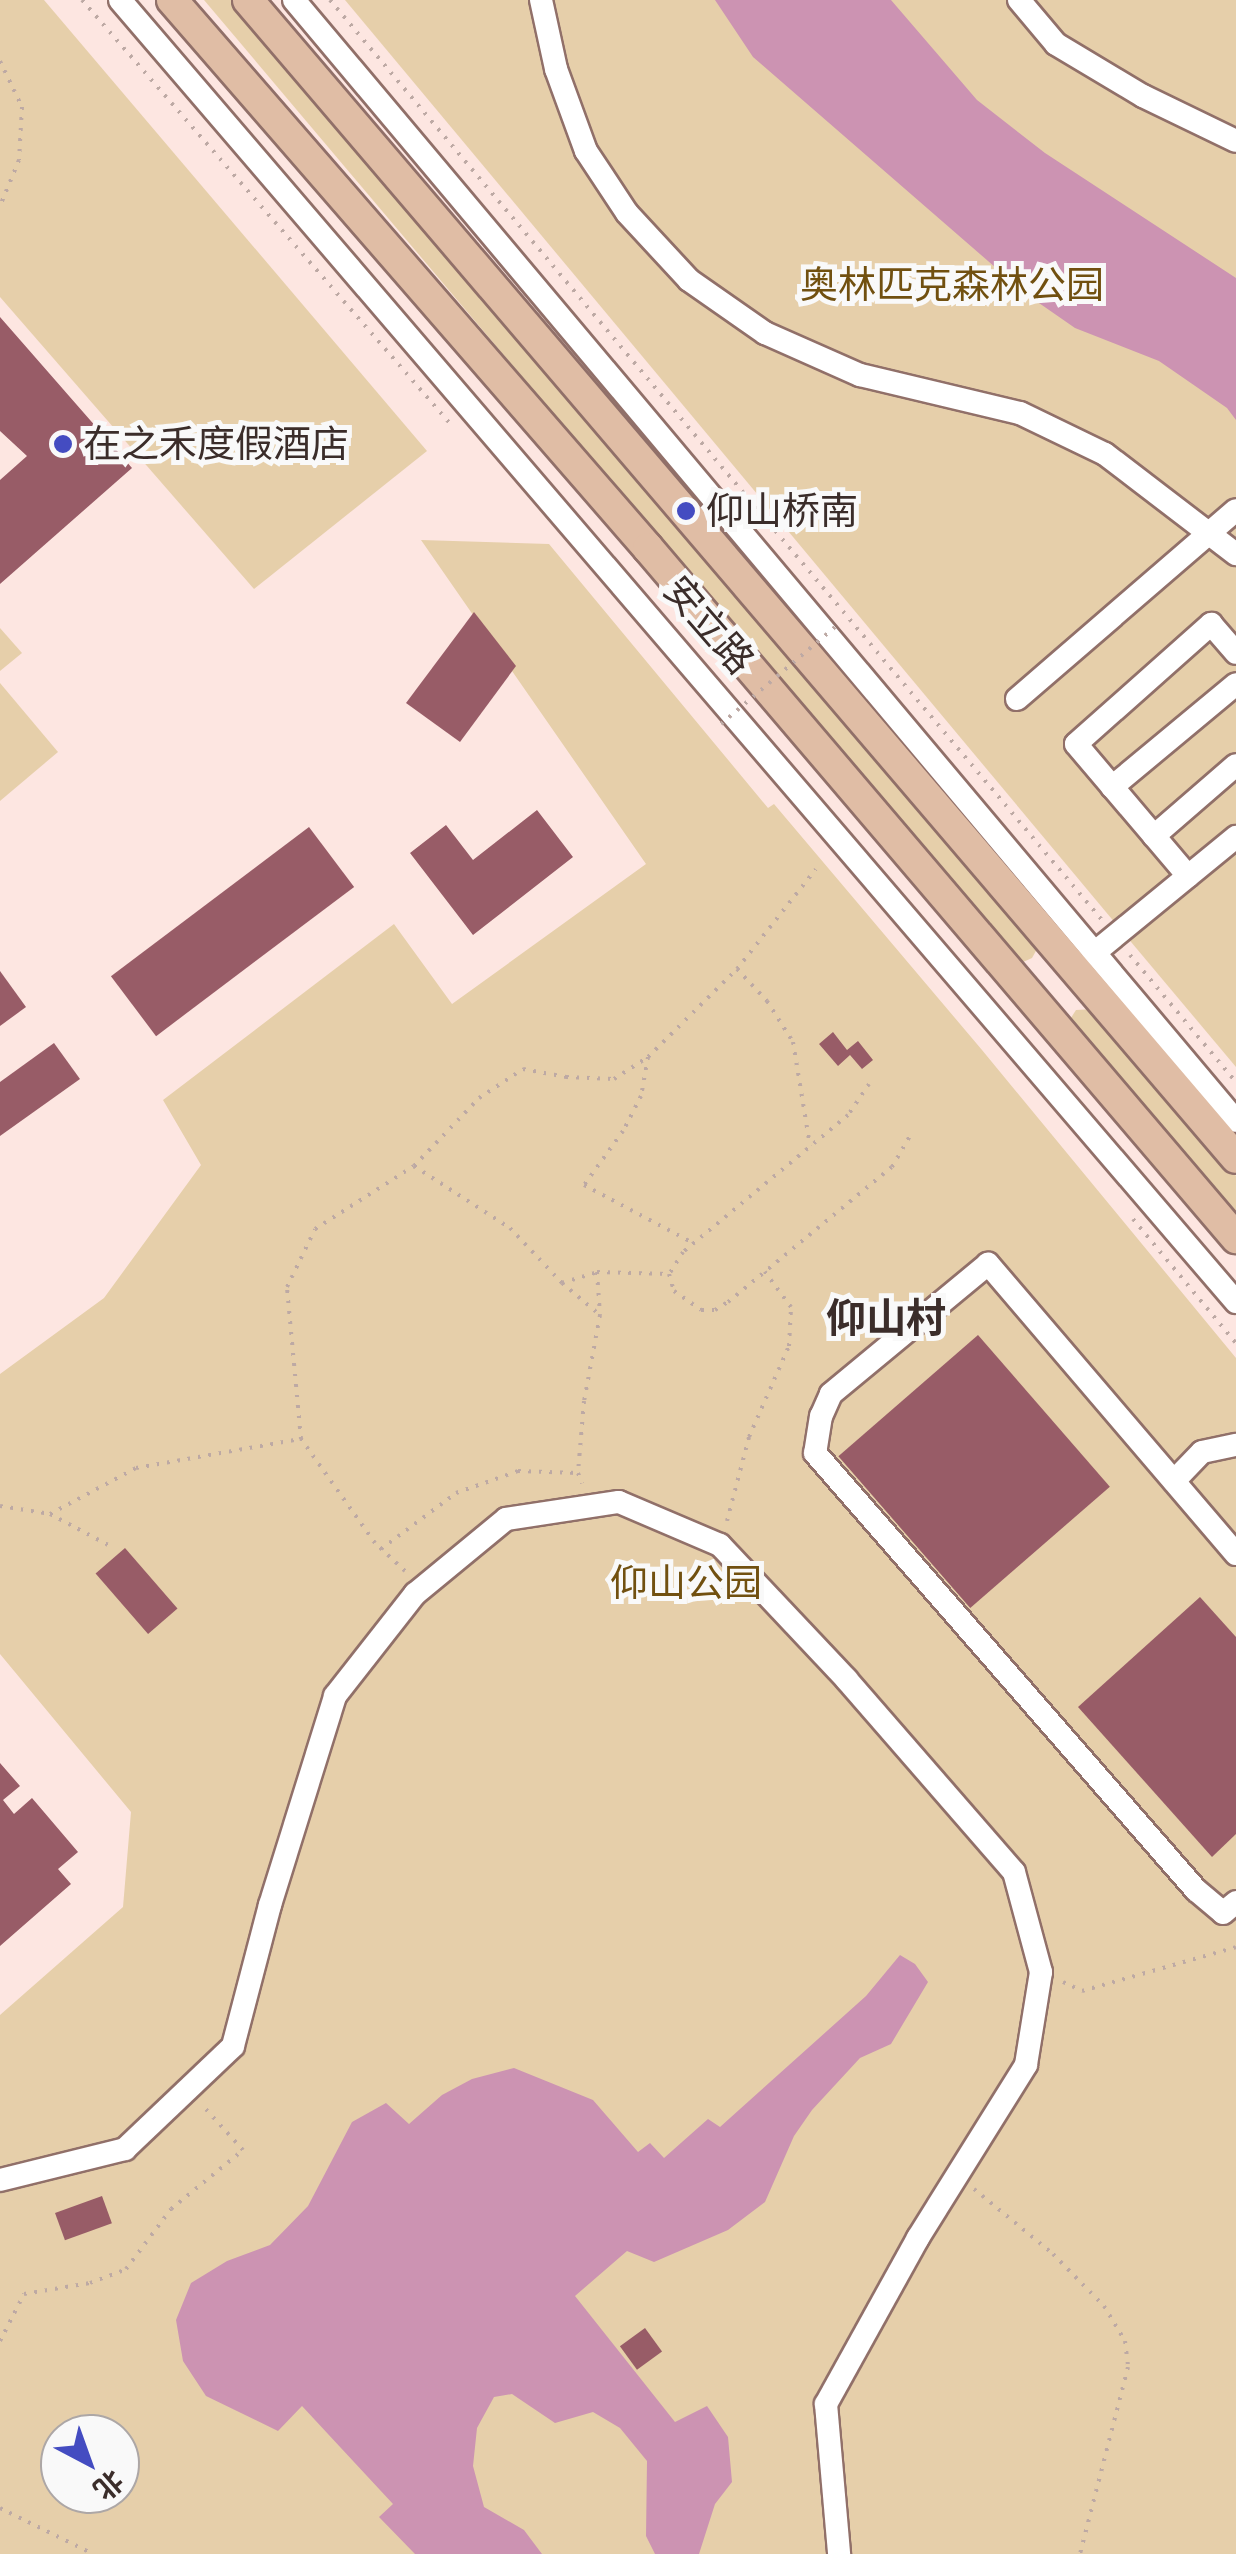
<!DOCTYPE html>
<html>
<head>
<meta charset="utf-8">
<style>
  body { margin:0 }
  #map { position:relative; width:1236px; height:2554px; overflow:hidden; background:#fde6e1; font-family:Cabin,"Noto Sans SC",sans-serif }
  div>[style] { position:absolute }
  .green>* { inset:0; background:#e6cfaa }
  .water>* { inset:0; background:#cc93b2 }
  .building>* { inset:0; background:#985c67; transform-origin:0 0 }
  .path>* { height:4px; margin-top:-2px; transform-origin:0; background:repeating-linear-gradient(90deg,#bda9a4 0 2.5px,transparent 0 10.5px) }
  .roads { filter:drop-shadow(2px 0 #917069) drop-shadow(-2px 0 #917069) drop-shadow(0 2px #917069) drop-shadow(0 -2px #917069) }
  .minor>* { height:22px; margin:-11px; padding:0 11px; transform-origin:11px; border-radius:11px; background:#fff }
  .major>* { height:30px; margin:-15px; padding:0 15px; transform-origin:15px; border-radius:15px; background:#e0bda5 }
  .path-bridge>* { height:4px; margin-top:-2px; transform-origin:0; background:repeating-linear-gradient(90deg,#bda9a4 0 2.5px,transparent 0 10.5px) }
  .dots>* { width:28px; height:28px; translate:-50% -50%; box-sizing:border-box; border:5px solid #f9f9f9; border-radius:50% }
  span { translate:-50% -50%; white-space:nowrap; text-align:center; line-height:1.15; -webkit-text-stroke:10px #f9f9f9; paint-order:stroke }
  .park-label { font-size:38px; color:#715010 }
  .poi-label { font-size:38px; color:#3b2d2a }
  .left { translate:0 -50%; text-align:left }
  .street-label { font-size:38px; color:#3b2d2a }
  .neighbourhood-label { font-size:40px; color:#3b2d2a; font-weight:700 }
  .north { position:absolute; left:40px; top:2414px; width:100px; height:100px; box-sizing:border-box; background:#f9f9f9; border:2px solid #ada7a6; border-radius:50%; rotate:139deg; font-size:28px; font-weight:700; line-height:40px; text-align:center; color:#3b2d2a }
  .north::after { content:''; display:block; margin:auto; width:35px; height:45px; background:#444cc1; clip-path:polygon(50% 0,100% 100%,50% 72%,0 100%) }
</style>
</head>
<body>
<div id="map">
  <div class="green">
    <i style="clip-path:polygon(0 0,44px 0,427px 451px,254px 589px,0 297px)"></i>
    <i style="clip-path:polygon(204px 0,243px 0,1029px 931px,1037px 949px,1032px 958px,1021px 963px,1010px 955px)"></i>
    <i style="clip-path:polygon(345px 0,1236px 0,1236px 1067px,1121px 930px)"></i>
    <i style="clip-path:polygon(evenodd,421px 540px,549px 544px,768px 808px,774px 804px,982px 1050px,1236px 1358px,1236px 2554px,0 2554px,0 2015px,123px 1907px,131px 1812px,0 1654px,0 1374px,104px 1298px,201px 1165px,163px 1100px,394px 924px,452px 1004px,646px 864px,421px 540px,60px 2434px,120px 2434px,120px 2494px,60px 2494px,60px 2434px)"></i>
    <i style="clip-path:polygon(0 628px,22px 653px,0 671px)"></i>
    <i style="clip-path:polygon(0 683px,58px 752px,0 801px)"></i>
    <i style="clip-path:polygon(1095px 1009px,1236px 1176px,1236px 1228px,1069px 1021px,1076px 1010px)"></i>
  </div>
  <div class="water">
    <i style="clip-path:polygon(715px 0,891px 0,977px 100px,1045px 153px,1236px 278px,1236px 420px,1227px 408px,1159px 361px,1075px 328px,1026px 294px,753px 57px)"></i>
    <i style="clip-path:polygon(900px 1955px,915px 1964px,928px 1982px,891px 2044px,860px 2058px,812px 2110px,794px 2136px,765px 2202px,728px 2230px,654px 2262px,627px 2251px,575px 2296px,675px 2422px,707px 2406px,728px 2437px,732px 2482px,715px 2504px,699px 2554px,655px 2554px,646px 2536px,647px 2461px,620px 2428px,593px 2412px,555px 2423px,512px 2394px,494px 2397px,477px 2428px,473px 2466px,484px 2507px,524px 2530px,542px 2554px,415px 2554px,379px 2517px,393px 2504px,302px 2406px,278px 2431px,206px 2396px,183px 2361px,176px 2320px,191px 2283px,227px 2261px,270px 2245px,308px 2206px,352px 2122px,386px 2103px,409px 2124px,442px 2095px,472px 2079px,514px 2068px,593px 2100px,638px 2152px,650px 2143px,664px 2158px,708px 2119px,720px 2127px,866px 1996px)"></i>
  </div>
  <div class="building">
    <i style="clip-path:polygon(0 317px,132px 468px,0 584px,0 480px,27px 456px,0 431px)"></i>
    <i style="clip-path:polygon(474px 612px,516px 666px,460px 742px,406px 703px)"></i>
    <i style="clip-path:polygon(537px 810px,573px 857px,473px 935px,410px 853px,446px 825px,473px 860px)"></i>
    <i style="left:309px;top:827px;width:75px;height:248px;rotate:53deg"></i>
    <i style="clip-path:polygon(0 971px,26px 1007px,0 1026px)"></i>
    <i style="clip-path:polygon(833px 1032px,847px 1050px,858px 1041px,873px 1060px,862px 1069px,850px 1055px,838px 1066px,819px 1044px)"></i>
    <i style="clip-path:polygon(54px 1043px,80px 1079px,0 1136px,0 1082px)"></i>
    <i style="left:978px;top:1335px;width:201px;height:185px;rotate:49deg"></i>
    <i style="left:125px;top:1548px;width:80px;height:39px;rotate:49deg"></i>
    <i style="clip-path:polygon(1200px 1597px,1236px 1637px,1236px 1834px,1212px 1857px,1078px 1707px)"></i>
    <i style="clip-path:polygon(0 1763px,20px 1786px,3px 1800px,14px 1814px,32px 1798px,78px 1852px,58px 1869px,71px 1884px,0 1946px)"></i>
    <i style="left:102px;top:2196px;width:29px;height:50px;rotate:70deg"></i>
    <i style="left:645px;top:2328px;width:29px;height:31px;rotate:54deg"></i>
  </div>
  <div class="path">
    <i style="left:82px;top:0;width:566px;rotate:49.01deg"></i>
    <i style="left:330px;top:0;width:1201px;rotate:50deg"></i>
    <i style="left:0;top:61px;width:51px;rotate:64.4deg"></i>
    <i style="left:22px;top:107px;width:53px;rotate:93.2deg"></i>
    <i style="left:19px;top:160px;width:50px;rotate:112.4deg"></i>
    <i style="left:1130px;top:955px;width:165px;rotate:50.2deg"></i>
    <i style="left:737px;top:969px;width:44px;rotate:46.8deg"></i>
    <i style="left:767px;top:1001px;width:49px;rotate:57.6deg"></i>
    <i style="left:793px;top:1042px;width:105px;rotate:80.7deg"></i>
    <i style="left:648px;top:1057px;width:40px;rotate:100deg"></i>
    <i style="left:641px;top:1096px;width:39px;rotate:117deg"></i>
    <i style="left:623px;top:1131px;width:67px;rotate:125.8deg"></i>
    <i style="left:584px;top:1185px;width:123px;rotate:28deg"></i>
    <i style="left:869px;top:1084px;width:37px;rotate:124deg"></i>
    <i style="left:848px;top:1115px;width:214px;rotate:140.3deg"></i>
    <i style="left:683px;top:1252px;width:26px;rotate:122deg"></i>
    <i style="left:669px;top:1274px;width:18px;rotate:74deg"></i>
    <i style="left:674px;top:1291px;width:33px;rotate:35deg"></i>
    <i style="left:701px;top:1310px;width:14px"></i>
    <i style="left:715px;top:1310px;width:15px;rotate:-32deg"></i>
    <i style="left:728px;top:1302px;width:212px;rotate:-39.5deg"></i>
    <i style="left:892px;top:1167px;width:39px;rotate:-60deg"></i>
    <i style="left:414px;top:1166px;width:114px;rotate:32.9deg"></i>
    <i style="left:510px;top:1228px;width:76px;rotate:46.6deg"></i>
    <i style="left:562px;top:1283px;width:37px;rotate:-17deg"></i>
    <i style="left:597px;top:1272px;width:72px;rotate:1.6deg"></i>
    <i style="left:1133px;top:1219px;width:161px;rotate:50.3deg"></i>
    <i style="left:597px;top:1272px;width:43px;rotate:86deg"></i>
    <i style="left:562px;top:1283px;width:50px;rotate:40.1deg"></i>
    <i style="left:600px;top:1315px;width:87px;rotate:100.5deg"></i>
    <i style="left:584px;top:1401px;width:72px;rotate:94.8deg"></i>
    <i style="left:578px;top:1473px;width:11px;rotate:68deg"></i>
    <i style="left:0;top:1506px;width:51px;rotate:9.1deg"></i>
    <i style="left:50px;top:1514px;width:98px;rotate:-28.1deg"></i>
    <i style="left:136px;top:1468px;width:168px;rotate:-10deg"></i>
    <i style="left:50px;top:1514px;width:70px;rotate:28deg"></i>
    <i style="left:727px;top:1521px;width:87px;rotate:-75.3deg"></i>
    <i style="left:749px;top:1437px;width:99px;rotate:-66.3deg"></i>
    <i style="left:789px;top:1346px;width:39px;rotate:-87deg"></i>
    <i style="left:791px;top:1307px;width:44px;rotate:-126.6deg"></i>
    <i style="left:381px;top:1549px;width:94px;rotate:-36.7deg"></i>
    <i style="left:456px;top:1493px;width:66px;rotate:-19.5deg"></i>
    <i style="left:518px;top:1471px;width:60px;rotate:1.9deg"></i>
    <i style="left:405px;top:1571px;width:41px;rotate:-137deg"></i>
    <i style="left:375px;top:1543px;width:128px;rotate:-125.4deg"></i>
    <i style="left:301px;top:1439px;width:153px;rotate:-95.3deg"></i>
    <i style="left:287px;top:1287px;width:64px;rotate:-64.2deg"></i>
    <i style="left:315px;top:1229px;width:117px;rotate:-32.5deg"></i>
    <i style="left:414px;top:1166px;width:94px;rotate:-46.3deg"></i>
    <i style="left:479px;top:1098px;width:53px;rotate:-33.4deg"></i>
    <i style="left:523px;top:1069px;width:44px;rotate:10.5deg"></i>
    <i style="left:566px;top:1077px;width:48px;rotate:2.4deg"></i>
    <i style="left:614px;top:1079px;width:40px;rotate:-32.9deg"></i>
    <i style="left:648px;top:1057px;width:125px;rotate:-44.7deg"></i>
    <i style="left:737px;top:969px;width:127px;rotate:-51.7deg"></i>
    <i style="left:1063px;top:1982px;width:21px;rotate:25deg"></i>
    <i style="left:1082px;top:1991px;width:160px;rotate:-15.9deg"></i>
    <i style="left:974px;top:2189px;width:102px;rotate:39.4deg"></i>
    <i style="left:1053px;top:2254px;width:73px;rotate:45.6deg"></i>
    <i style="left:1104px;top:2306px;width:41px;rotate:59deg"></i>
    <i style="left:1125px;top:2341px;width:26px;rotate:83deg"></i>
    <i style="left:1128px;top:2367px;width:193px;rotate:104.4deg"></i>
    <i style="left:0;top:2341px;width:53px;rotate:-62.9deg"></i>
    <i style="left:24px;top:2294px;width:67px;rotate:-9.5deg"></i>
    <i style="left:90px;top:2283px;width:39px;rotate:-21deg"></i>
    <i style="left:126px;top:2269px;width:75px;rotate:-53.1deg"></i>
    <i style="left:171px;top:2209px;width:93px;rotate:-39.3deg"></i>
    <i style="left:243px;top:2150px;width:59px;rotate:-132.3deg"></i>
    <i style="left:0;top:2508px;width:104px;rotate:26.3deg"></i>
  </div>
  <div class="roads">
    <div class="minor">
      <i style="left:120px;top:0;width:1715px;rotate:49.4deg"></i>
      <i style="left:294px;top:0;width:1464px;rotate:49.96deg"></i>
      <i style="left:541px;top:0;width:71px;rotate:77.7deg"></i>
      <i style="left:556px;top:69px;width:87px;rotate:69.9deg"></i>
      <i style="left:586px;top:151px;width:74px;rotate:56.5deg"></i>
      <i style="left:627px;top:213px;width:91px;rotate:47.2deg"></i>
      <i style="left:689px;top:280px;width:93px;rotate:34.9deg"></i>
      <i style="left:765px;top:333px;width:104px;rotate:23.9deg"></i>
      <i style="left:860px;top:375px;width:164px;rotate:13.4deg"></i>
      <i style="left:1020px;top:413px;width:94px;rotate:25.8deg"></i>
      <i style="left:1105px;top:454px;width:165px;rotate:37.4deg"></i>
      <i style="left:1019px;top:0;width:57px;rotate:49.9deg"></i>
      <i style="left:1056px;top:44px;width:101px;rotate:30.9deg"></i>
      <i style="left:1143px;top:96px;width:103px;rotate:25.8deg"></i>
      <i style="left:1017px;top:699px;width:289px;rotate:-40.8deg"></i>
      <i style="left:1112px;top:787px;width:161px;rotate:-39.7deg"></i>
      <i style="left:1154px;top:836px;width:108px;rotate:-40.9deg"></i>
      <i style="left:1188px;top:876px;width:173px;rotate:-130.3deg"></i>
      <i style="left:1076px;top:744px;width:181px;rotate:-41.6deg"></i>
      <i style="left:1211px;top:624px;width:38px;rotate:49deg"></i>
      <i style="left:1093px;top:954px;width:185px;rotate:-39.3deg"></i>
      <i style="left:1174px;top:1481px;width:40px;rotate:-46deg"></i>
      <i style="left:1202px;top:1452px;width:35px;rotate:-12deg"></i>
      <i style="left:1236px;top:1554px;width:382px;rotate:-130.5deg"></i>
      <i style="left:988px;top:1264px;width:204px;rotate:140.4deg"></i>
      <i style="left:831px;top:1394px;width:24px;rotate:114deg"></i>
      <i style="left:821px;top:1416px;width:37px;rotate:99deg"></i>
      <i style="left:815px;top:1453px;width:580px;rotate:48.92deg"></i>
      <i style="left:1196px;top:1890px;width:35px;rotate:40deg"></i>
      <i style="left:1223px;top:1913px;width:17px;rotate:-40deg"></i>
      <i style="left:0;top:2180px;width:129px;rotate:-13.9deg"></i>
      <i style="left:125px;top:2149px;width:149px;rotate:-43.6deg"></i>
      <i style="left:233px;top:2046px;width:146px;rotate:-75.3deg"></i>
      <i style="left:270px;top:1905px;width:219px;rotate:-72.7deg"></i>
      <i style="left:335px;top:1696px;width:130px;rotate:-51.9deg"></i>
      <i style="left:415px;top:1594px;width:118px;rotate:-39.5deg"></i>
      <i style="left:506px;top:1519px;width:114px;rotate:-8.6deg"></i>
      <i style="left:619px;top:1502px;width:110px;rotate:23.1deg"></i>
      <i style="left:720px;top:1545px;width:185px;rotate:46.7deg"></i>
      <i style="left:847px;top:1680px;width:254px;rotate:49deg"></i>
      <i style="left:1014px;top:1872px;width:104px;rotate:74.9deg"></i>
      <i style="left:1041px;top:1972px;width:94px;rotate:99.2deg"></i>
      <i style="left:1026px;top:2065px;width:204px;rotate:122deg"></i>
      <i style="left:918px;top:2238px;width:190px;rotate:119deg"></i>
      <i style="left:826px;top:2404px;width:151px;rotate:85deg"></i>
    </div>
    <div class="major">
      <i style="left:172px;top:0;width:726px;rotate:49.02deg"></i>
      <i style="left:648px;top:548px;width:907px;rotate:49.56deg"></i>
      <i style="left:248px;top:0;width:1522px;rotate:49.53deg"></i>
    </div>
  </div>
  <div class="path-bridge">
    <i style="left:721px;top:724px;width:157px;rotate:-40.4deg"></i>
  </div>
  <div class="dots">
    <i style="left:63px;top:444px;background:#444cc1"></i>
    <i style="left:686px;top:511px;background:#444cc1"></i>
  </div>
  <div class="park-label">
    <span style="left:952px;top:285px">奥林匹克森林公园</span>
    <span style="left:686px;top:1583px">仰山公园</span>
  </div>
  <div class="poi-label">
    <span class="left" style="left:83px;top:444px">在之禾度假酒店</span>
    <span class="left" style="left:706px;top:511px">仰山桥南</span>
  </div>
  <div class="street-label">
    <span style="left:709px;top:625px;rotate:49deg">安立路</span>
  </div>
  <div class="neighbourhood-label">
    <span style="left:886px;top:1318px">仰山村</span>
  </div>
  <div class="north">北</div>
</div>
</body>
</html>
